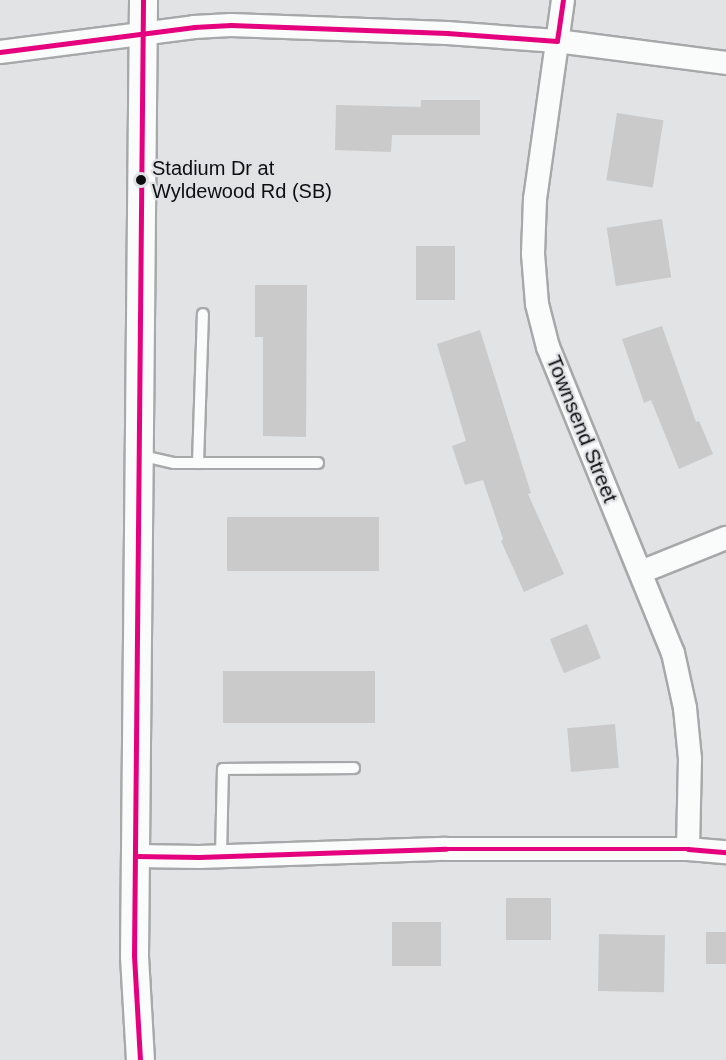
<!DOCTYPE html>
<html>
<head>
<meta charset="utf-8">
<style>
  body { margin:0 }
  #map { position:relative; width:726px; height:1060px; overflow:hidden; background:#e1e3e5; font-family:Helvetica,sans-serif }
  div>[style] { position:absolute }
  .building>* { inset:0; background:#cacacb; transform-origin:0 0 }
  .roads { filter:drop-shadow(2px 0 #a7a8a9) drop-shadow(-2px 0 #a7a8a9) drop-shadow(0 2px #a7a8a9) drop-shadow(0 -2px #a7a8a9) }
  .service>* { height:10px; margin:-5px; padding:0 5px; transform-origin:5px; border-radius:5px; background:#fafbfb }
  .minor>* { height:22px; margin:-11px; padding:0 11px; transform-origin:11px; border-radius:11px; background:#fafbfb }
  .tertiary>* { height:27px; margin:-13.5px; padding:0 13.5px; transform-origin:13.5px; border-radius:13.5px; background:#fafbfb }
  .bus-1>* { height:4.5px; margin:-2.25px; padding:0 2.25px; transform-origin:2.25px; border-radius:2.25px; background:#e5007d }
  .dots>* { width:16px; height:16px; translate:-50% -50%; box-sizing:border-box; border:3px solid #e0e2e6; border-radius:50% }
  span { translate:-50% -50%; white-space:nowrap; text-align:center; line-height:1.15; -webkit-text-stroke:4.5px #e0e2e6; paint-order:stroke }
  .bus-label { font-size:20px; color:#0d0e0f }
  .left { translate:0 -50%; text-align:left }
  .street-label { font-size:21px; color:#0d0e0f }
</style>
</head>
<body>
<div id="map">
  <div class="building">
    <i style="clip-path:polygon(421px 100px,480px 100px,480px 135px,392px 135px,391px 152px,335px 150px,336px 105px,421px 107px)"></i>
    <i style="left:617px;top:113px;width:47px;height:68px;rotate:9deg"></i>
    <i style="left:662px;top:219px;width:59px;height:56px;rotate:81deg"></i>
    <i style="left:416px;top:246px;width:39px;height:54px"></i>
    <i style="clip-path:polygon(255px 285px,307px 285px,306px 437px,263px 436px,263px 337px,255px 337px)"></i>
    <i style="clip-path:polygon(662px 326px,696px 422px,699px 421px,713px 454px,679px 469px,651px 400px,644px 403px,622px 339px)"></i>
    <i style="clip-path:polygon(480px 330px,531px 493px,528px 494px,564px 574px,524px 592px,501px 541px,503px 539px,483px 480px,465px 485px,452px 446px,466px 441px,437px 344px)"></i>
    <i style="left:227px;top:517px;width:152px;height:54px"></i>
    <i style="left:587px;top:624px;width:37px;height:40px;rotate:68deg"></i>
    <i style="left:375px;top:671px;width:52px;height:152px;rotate:90deg"></i>
    <i style="left:615px;top:724px;width:44px;height:48px;rotate:85deg"></i>
    <i style="left:506px;top:898px;width:45px;height:42px"></i>
    <i style="left:392px;top:922px;width:49px;height:44px"></i>
    <i style="left:706px;top:932px;width:20px;height:32px"></i>
    <i style="left:599px;top:934px;width:66px;height:57px;rotate:1deg"></i>
  </div>
  <div class="roads">
    <div class="service">
      <i style="left:139px;top:455px;width:36px;rotate:13deg"></i>
      <i style="left:174px;top:463px;width:144px"></i>
      <i style="left:198px;top:463px;width:149px;rotate:-88.1deg"></i>
      <i style="left:221px;top:856px;width:87px;rotate:-88.7deg"></i>
      <i style="left:223px;top:769px;width:131px;rotate:-0.4deg"></i>
    </div>
    <div class="minor">
      <i style="left:563px;top:0;width:201px;rotate:98deg"></i>
      <i style="left:535px;top:199px;width:55px;rotate:92.1deg"></i>
      <i style="left:533px;top:254px;width:50px;rotate:85.4deg"></i>
      <i style="left:537px;top:304px;width:44px;rotate:75.7deg"></i>
      <i style="left:548px;top:347px;width:331px;rotate:67.8deg"></i>
      <i style="left:673px;top:653px;width:56px;rotate:77.7deg"></i>
      <i style="left:685px;top:708px;width:51px;rotate:84.4deg"></i>
      <i style="left:690px;top:759px;width:90px;rotate:91.3deg"></i>
      <i style="left:0;top:52px;width:196px;rotate:-7.3deg"></i>
      <i style="left:194px;top:27px;width:37px;rotate:-3deg"></i>
      <i style="left:231px;top:25px;width:216px;rotate:2.1deg"></i>
      <i style="left:447px;top:33px;width:110px;rotate:4.2deg"></i>
      <i style="left:557px;top:41px;width:170px;rotate:7.4deg"></i>
      <i style="left:641px;top:572px;width:92px;rotate:-21.8deg"></i>
      <i style="left:135px;top:856px;width:64px;rotate:0.9deg"></i>
      <i style="left:199px;top:857px;width:247px;rotate:-1.9deg"></i>
      <i style="left:446px;top:849px;width:242px"></i>
      <i style="left:688px;top:849px;width:38px;rotate:5deg"></i>
    </div>
    <div class="tertiary">
      <i style="left:140px;top:1060px;width:104px;rotate:-93.3deg"></i>
      <i style="left:134px;top:956px;width:956px;rotate:-89.46deg"></i>
    </div>
  </div>
  <div class="bus-1">
    <i style="left:0;top:52px;width:196px;rotate:-7.3deg"></i>
    <i style="left:194px;top:27px;width:37px;rotate:-3deg"></i>
    <i style="left:231px;top:25px;width:216px;rotate:2.1deg"></i>
    <i style="left:447px;top:33px;width:110px;rotate:4.2deg"></i>
    <i style="left:557px;top:41px;width:41px;rotate:-81.7deg"></i>
    <i style="left:135px;top:856px;width:64px;rotate:0.9deg"></i>
    <i style="left:199px;top:857px;width:247px;rotate:-1.9deg"></i>
    <i style="left:446px;top:849px;width:242px"></i>
    <i style="left:688px;top:849px;width:38px;rotate:5deg"></i>
    <i style="left:140px;top:1060px;width:104px;rotate:-93.3deg"></i>
    <i style="left:134px;top:956px;width:956px;rotate:-89.46deg"></i>
  </div>
  <div class="dots">
    <i style="left:141px;top:180px;background:#0d0e0f"></i>
  </div>
  <div class="bus-label">
    <span class="left" style="left:152px;top:180px">Stadium Dr at<br>Wyldewood Rd (SB)</span>
  </div>
  <div class="street-label">
    <span style="left:582px;top:429px;rotate:68deg">Townsend Street</span>
  </div>
</div>
</body>
</html>
